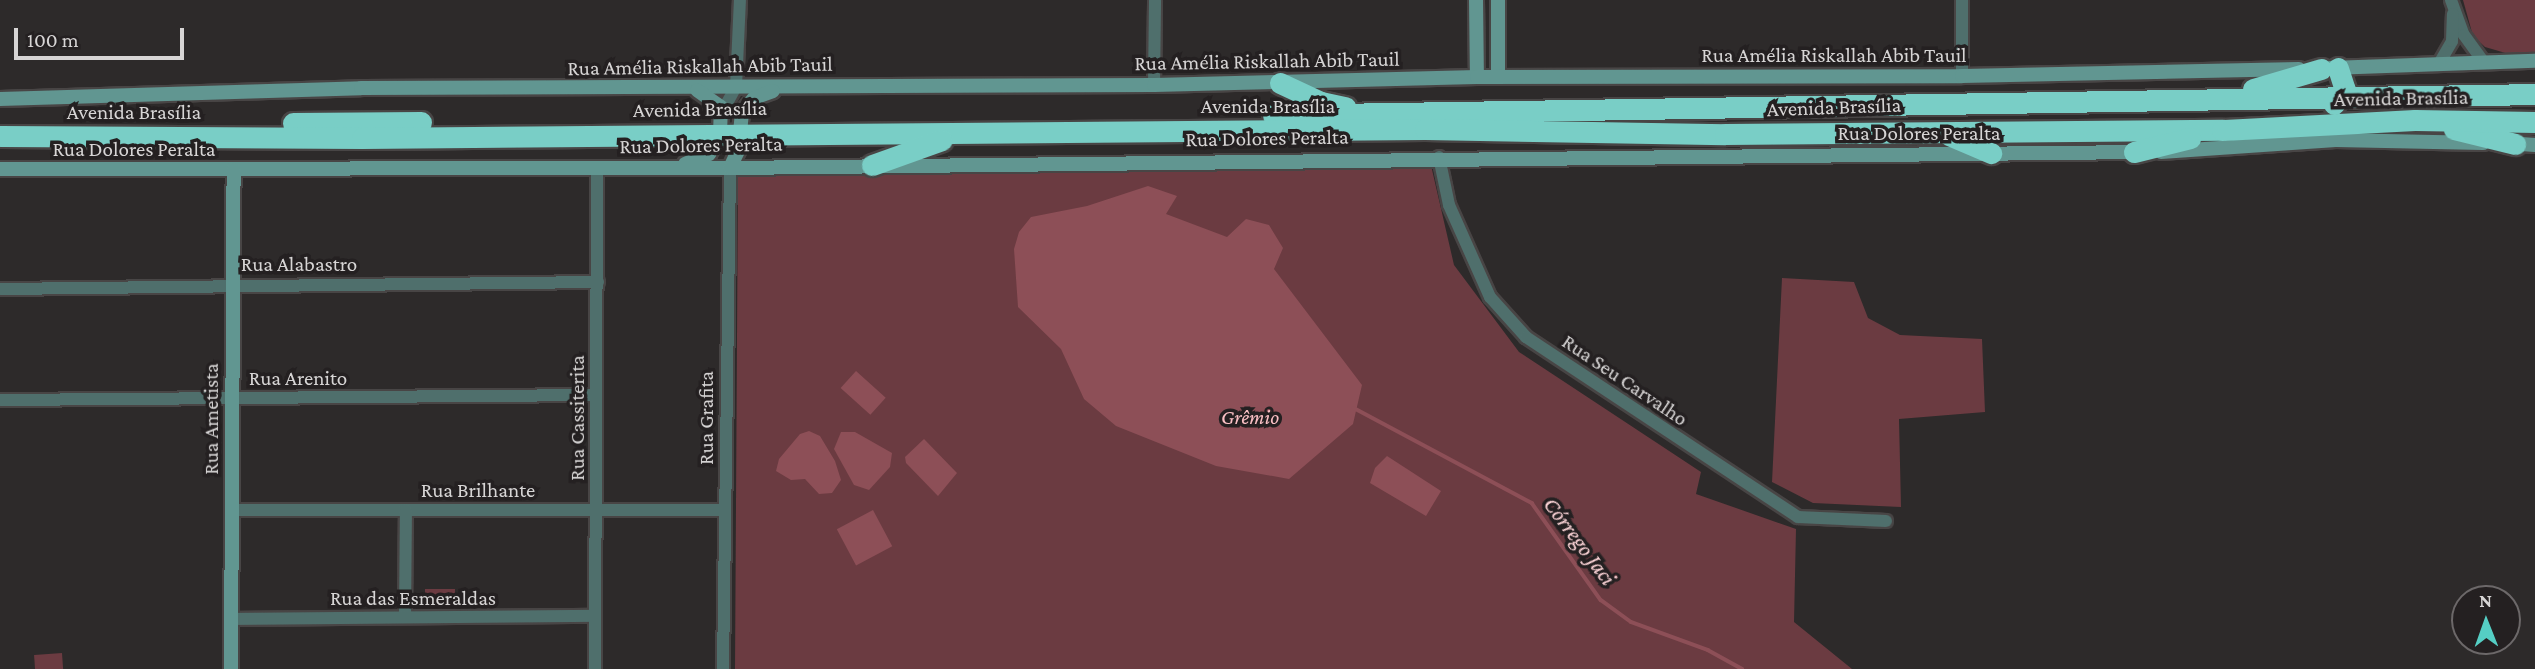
<!DOCTYPE html>
<html>
<head>
<meta charset="utf-8">
<style>
  body { margin:0 }
  #map { position:relative; width:2535px; height:669px; overflow:hidden; background:#2d2a2a; font-family:"Crimson Pro",serif }
  div>[style] { position:absolute }
  .green>* { inset:0; background:#6b3b41; transform-origin:0 0 }
  .water>* { inset:0; background:#8d4f57; transform-origin:0 0 }
  .stream>* { height:3.5px; margin:-1.75px; padding:0 1.75px; transform-origin:1.75px; border-radius:1.75px; background:#8d4f57 }
  .roads { filter:drop-shadow(2px 0 #484545) drop-shadow(-2px 0 #484545) drop-shadow(0 2px #484545) drop-shadow(0 -2px #484545) }
  .street>* { height:12px; margin:-6px; padding:0 6px; transform-origin:6px; border-radius:6px; background:#4f6f6c }
  .secondary>* { height:14px; margin:-7px; padding:0 7px; transform-origin:7px; border-radius:7px; background:#619691 }
  .highway>* { height:21px; margin:-10.5px; padding:0 10.5px; transform-origin:10.5px; border-radius:10.5px; background:#79cec6 }
  span { translate:-50% -50%; white-space:nowrap; text-align:center; line-height:1.15; -webkit-text-stroke:7px #242021; paint-order:stroke }
  .street-label { font-size:21px; color:#d7d5d5 }
  .park-label { font-size:21px; color:#fbc0c5; font-style:italic }
  .water-label { font-size:23px; color:#fed6d9; font-style:italic }
  .north { position:absolute; left:2451px; top:585px; width:70px; height:70px; box-sizing:border-box; background:#242021; border:2px solid #6c6869; border-radius:50%; rotate:359deg; font-size:19px; font-weight:700; line-height:28px; text-align:center; color:#d7d5d5 }
  .north::after { content:''; display:block; margin:auto; width:24px; height:32px; background:#55cec4; clip-path:polygon(50% 0,100% 100%,50% 72%,0 100%) }
  .scale { position:absolute; left:14px; top:28px; width:170px; height:32px; box-sizing:border-box; border:4px solid #d7d5d5; border-top:0; padding-left:9px; font-size:21px; line-height:24px; white-space:nowrap; color:#d7d5d5; -webkit-text-stroke:5px #242021; paint-order:stroke }
</style>
</head>
<body>
<div id="map">
  <div class="green">
    <i style="clip-path:polygon(2463px 0,2535px 0,2535px 53px,2509px 54px,2485px 47px,2473px 36px)"></i>
    <i style="clip-path:polygon(1430px 161px,1454px 265px,1519px 352px,1701px 472px,1696px 494px,1796px 529px,1794px 622px,1852px 669px,735px 669px,738px 172px)"></i>
    <i style="clip-path:polygon(1782px 278px,1854px 282px,1868px 318px,1900px 335px,1982px 339px,1985px 412px,1899px 419px,1901px 507px,1813px 503px,1772px 482px)"></i>
    <i style="left:425px;top:589px;width:30px;height:14px"></i>
    <i style="left:62px;top:653px;width:16px;height:28px;rotate:86deg"></i>
  </div>
  <div class="water">
    <i style="clip-path:polygon(1148px 186px,1177px 196px,1166px 214px,1227px 237px,1246px 219px,1269px 225px,1283px 248px,1274px 269px,1362px 385px,1353px 424px,1289px 479px,1216px 466px,1116px 426px,1084px 399px,1061px 349px,1018px 307px,1014px 249px,1019px 232px,1031px 217px,1087px 206px)"></i>
    <i style="left:856px;top:371px;width:40px;height:23px;rotate:42deg"></i>
    <i style="clip-path:polygon(809px 431px,820px 436px,835px 461px,841px 480px,832px 493px,819px 494px,805px 479px,791px 480px,776px 471px,779px 459px,800px 434px)"></i>
    <i style="clip-path:polygon(841px 432px,855px 432px,892px 453px,890px 467px,869px 490px,854px 485px,834px 449px)"></i>
    <i style="clip-path:polygon(924px 439px,957px 473px,938px 496px,906px 463px,905px 457px)"></i>
    <i style="clip-path:polygon(1387px 456px,1441px 491px,1426px 516px,1370px 483px,1375px 468px)"></i>
    <i style="left:873px;top:510px;width:41px;height:41px;rotate:62deg"></i>
  </div>
  <div class="stream">
    <i style="left:1354px;top:408px;width:202px;rotate:28.1deg"></i>
    <i style="left:1532px;top:503px;width:119px;rotate:54.6deg"></i>
    <i style="left:1601px;top:600px;width:37px;rotate:36deg"></i>
    <i style="left:1631px;top:622px;width:82px;rotate:20deg"></i>
    <i style="left:1708px;top:650px;width:39px;rotate:29deg"></i>
  </div>
  <div class="roads">
    <div class="street">
      <i style="left:1962px;top:0;width:76px;rotate:90deg"></i>
      <i style="left:2451px;top:0;width:37px;rotate:70deg"></i>
      <i style="left:2464px;top:35px;width:32px;rotate:54deg"></i>
      <i style="left:2440px;top:62px;width:24px;rotate:-60deg"></i>
      <i style="left:2452px;top:41px;width:27px;rotate:-88deg"></i>
      <i style="left:1154px;top:85px;width:85px;rotate:-89.3deg"></i>
      <i style="left:722px;top:112px;width:29px;rotate:-61deg"></i>
      <i style="left:736px;top:87px;width:87px;rotate:-87.4deg"></i>
      <i style="left:1439px;top:157px;width:49px;rotate:78.2deg"></i>
      <i style="left:1449px;top:205px;width:101px;rotate:66deg"></i>
      <i style="left:1490px;top:297px;width:54px;rotate:48deg"></i>
      <i style="left:1526px;top:337px;width:326px;rotate:33.5deg"></i>
      <i style="left:1798px;top:517px;width:88px;rotate:2.6deg"></i>
      <i style="left:0;top:289px;width:598px;rotate:-0.67deg"></i>
      <i style="left:0;top:400px;width:596px;rotate:-0.48deg"></i>
      <i style="left:232px;top:510px;width:492px"></i>
      <i style="left:405px;top:617px;width:107px;rotate:-89.5deg"></i>
      <i style="left:232px;top:619px;width:363px;rotate:-0.5deg"></i>
      <i style="left:595px;top:669px;width:502px;rotate:-89.77deg"></i>
      <i style="left:723px;top:669px;width:501px;rotate:-89.2deg"></i>
    </div>
    <div class="secondary">
      <i style="left:1476px;top:0;width:77px;rotate:89.3deg"></i>
      <i style="left:2330px;top:68px;width:205px;rotate:-2deg"></i>
      <i style="left:1498px;top:77px;width:77px;rotate:-90deg"></i>
      <i style="left:0;top:99px;width:361px;rotate:-1.7deg"></i>
      <i style="left:361px;top:88px;width:793px;rotate:-0.22deg"></i>
      <i style="left:1154px;top:85px;width:323px;rotate:-1.4deg"></i>
      <i style="left:1477px;top:77px;width:485px;rotate:-0.1deg"></i>
      <i style="left:1962px;top:76px;width:337px;rotate:-1.2deg"></i>
      <i style="left:2507px;top:143px;width:28px;rotate:4deg"></i>
      <i style="left:2161px;top:152px;width:175px;rotate:-3.9deg"></i>
      <i style="left:2336px;top:140px;width:147px;rotate:1.2deg"></i>
      <i style="left:685px;top:164px;width:26px;rotate:-23deg"></i>
      <i style="left:709px;top:154px;width:23px;rotate:-61deg"></i>
      <i style="left:720px;top:134px;width:27px;rotate:-88deg"></i>
      <i style="left:721px;top:107px;width:29px;rotate:-145deg"></i>
      <i style="left:730px;top:168px;width:19px;rotate:-65deg"></i>
      <i style="left:738px;top:151px;width:39px;rotate:-84deg"></i>
      <i style="left:742px;top:112px;width:18px;rotate:-49deg"></i>
      <i style="left:754px;top:98px;width:20px;rotate:-20deg"></i>
      <i style="left:0;top:169px;width:730px;rotate:-0.08deg"></i>
      <i style="left:730px;top:168px;width:1410px;rotate:-0.65deg"></i>
      <i style="left:231px;top:669px;width:499px;rotate:-89.7deg"></i>
    </div>
    <div class="highway">
      <i style="left:1280px;top:83px;width:45px;rotate:24.9deg"></i>
      <i style="left:1321px;top:102px;width:25px;rotate:12deg"></i>
      <i style="left:2253px;top:89px;width:71px;rotate:-16.4deg"></i>
      <i style="left:2334px;top:104px;width:18px;rotate:-52deg"></i>
      <i style="left:2345px;top:90px;width:23px;rotate:-108deg"></i>
      <i style="left:1273px;top:115px;width:1262px;rotate:-0.95deg"></i>
      <i style="left:293px;top:123px;width:128px;rotate:-0.4deg"></i>
      <i style="left:2454px;top:129px;width:63px;rotate:13.8deg"></i>
      <i style="left:1949px;top:135px;width:46px;rotate:23.2deg"></i>
      <i style="left:0;top:136px;width:362px;rotate:0.3deg"></i>
      <i style="left:362px;top:138px;width:1063px;rotate:-0.49deg"></i>
      <i style="left:1425px;top:129px;width:300px;rotate:1deg"></i>
      <i style="left:1725px;top:134px;width:497px;rotate:-0.5deg"></i>
      <i style="left:2222px;top:130px;width:193px;rotate:-3deg"></i>
      <i style="left:2415px;top:120px;width:120px;rotate:1deg"></i>
      <i style="left:2134px;top:152px;width:58px;rotate:-14deg"></i>
      <i style="left:872px;top:165px;width:74px;rotate:-19.7deg"></i>
    </div>
  </div>
  <div class="street-label">
    <span style="left:1834px;top:55px">Rua Amélia Riskallah Abib Tauil</span>
    <span style="left:1267px;top:61px;rotate:-1deg">Rua Amélia Riskallah Abib Tauil</span>
    <span style="left:700px;top:66px;rotate:-1deg">Rua Amélia Riskallah Abib Tauil</span>
    <span style="left:2401px;top:98px;rotate:-1deg">Avenida Brasília</span>
    <span style="left:1268px;top:106px">Avenida Brasília</span>
    <span style="left:1834px;top:107px;rotate:-2deg">Avenida Brasília</span>
    <span style="left:700px;top:109px;rotate:-1deg">Avenida Brasília</span>
    <span style="left:134px;top:112px">Avenida Brasília</span>
    <span style="left:1919px;top:133px">Rua Dolores Peralta</span>
    <span style="left:1267px;top:138px;rotate:-1deg">Rua Dolores Peralta</span>
    <span style="left:701px;top:145px;rotate:-1deg">Rua Dolores Peralta</span>
    <span style="left:134px;top:149px">Rua Dolores Peralta</span>
    <span style="left:299px;top:264px">Rua Alabastro</span>
    <span style="left:298px;top:378px">Rua Arenito</span>
    <span style="left:1625px;top:380px;rotate:34deg">Rua Seu Carvalho</span>
    <span style="left:577px;top:418px;rotate:-90deg">Rua Cassiterita</span>
    <span style="left:706px;top:418px;rotate:-90deg">Rua Grafita</span>
    <span style="left:211px;top:419px;rotate:-90deg">Rua Ametista</span>
    <span style="left:478px;top:490px">Rua Brilhante</span>
    <span style="left:413px;top:598px">Rua das Esmeraldas</span>
  </div>
  <div class="park-label">
    <span style="left:1250px;top:417px">Grêmio</span>
  </div>
  <div class="water-label">
    <span style="left:1580px;top:541px;rotate:53deg">Córrego Jaci</span>
  </div>
  <div class="north">N</div>
  <div class="scale">100 m</div>
</div>
</body>
</html>
